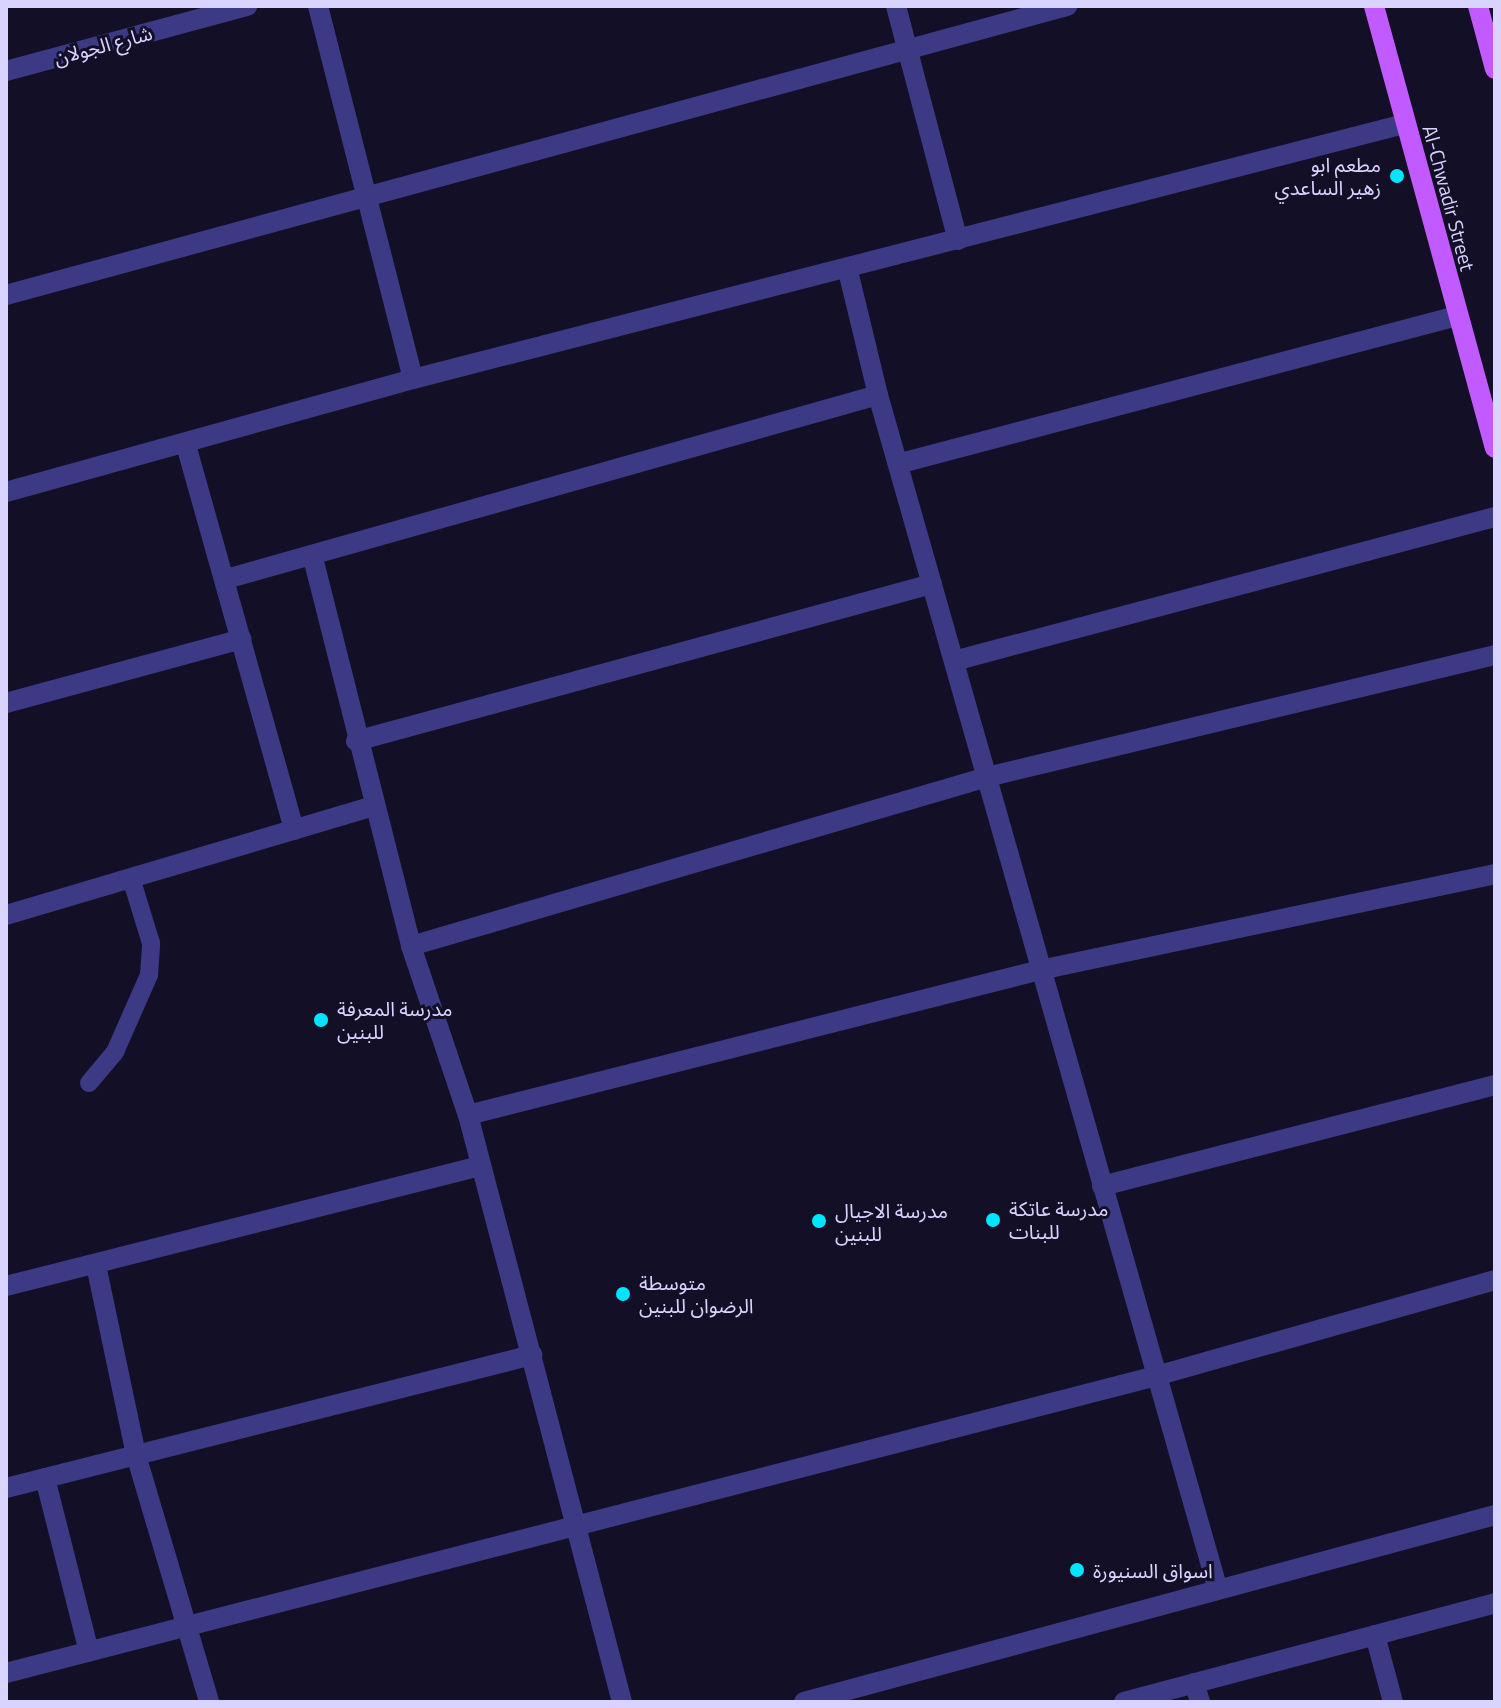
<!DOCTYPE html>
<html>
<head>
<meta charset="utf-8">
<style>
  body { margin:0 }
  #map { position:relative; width:1501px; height:1708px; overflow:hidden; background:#130f26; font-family:"Titillium Web","Noto Sans Arabic",sans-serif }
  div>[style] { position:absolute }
  .service>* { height:18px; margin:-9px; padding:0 9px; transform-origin:9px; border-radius:9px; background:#3d3a85 }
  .minor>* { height:20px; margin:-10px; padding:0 10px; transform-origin:10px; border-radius:10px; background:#3d3a85 }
  .tertiary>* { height:20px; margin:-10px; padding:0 10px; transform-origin:10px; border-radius:10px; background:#3d3a85 }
  .primary>* { height:20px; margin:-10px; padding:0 10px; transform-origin:10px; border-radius:10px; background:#c25bff }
  .dots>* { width:22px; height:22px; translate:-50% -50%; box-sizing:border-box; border:4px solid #130f26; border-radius:50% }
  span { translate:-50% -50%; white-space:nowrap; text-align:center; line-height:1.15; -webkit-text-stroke:6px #130f26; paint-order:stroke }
  .street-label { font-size:20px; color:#d9d4ff }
  .poi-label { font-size:20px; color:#d9d4ff }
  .right { translate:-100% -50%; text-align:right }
  .left { translate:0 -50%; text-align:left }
  .frame { position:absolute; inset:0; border:8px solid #d9d4ff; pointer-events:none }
</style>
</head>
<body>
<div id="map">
  <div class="service">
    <i style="left:89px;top:1083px;width:40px;rotate:-50deg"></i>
    <i style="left:115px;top:1052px;width:84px;rotate:-66.2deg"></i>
    <i style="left:149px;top:975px;width:32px;rotate:-86deg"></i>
    <i style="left:151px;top:943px;width:68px;rotate:-107.1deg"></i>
  </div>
  <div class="minor">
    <i style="left:318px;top:6px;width:385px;rotate:75.7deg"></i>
    <i style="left:896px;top:6px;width:242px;rotate:75.2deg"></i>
    <i style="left:848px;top:271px;width:128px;rotate:76.4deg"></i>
    <i style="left:878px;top:395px;width:1242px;rotate:74.12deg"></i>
    <i style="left:6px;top:295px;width:1100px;rotate:-15.24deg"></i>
    <i style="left:186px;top:445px;width:400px;rotate:74.3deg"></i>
    <i style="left:901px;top:463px;width:575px;rotate:-14.81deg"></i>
    <i style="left:6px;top:492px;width:422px;rotate:-15.5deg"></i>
    <i style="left:413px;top:379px;width:1023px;rotate:-14.43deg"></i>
    <i style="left:313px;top:558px;width:400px;rotate:75.8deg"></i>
    <i style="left:411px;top:946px;width:178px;rotate:71.4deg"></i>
    <i style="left:468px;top:1115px;width:607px;rotate:75.3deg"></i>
    <i style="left:226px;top:579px;width:677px;rotate:-15.76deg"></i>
    <i style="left:954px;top:661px;width:560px;rotate:-14.91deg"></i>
    <i style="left:6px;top:703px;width:244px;rotate:-15.2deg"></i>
    <i style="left:356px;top:741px;width:597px;rotate:-15.25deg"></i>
    <i style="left:6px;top:915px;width:384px;rotate:-16.5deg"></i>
    <i style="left:411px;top:946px;width:600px;rotate:-16.35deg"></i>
    <i style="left:987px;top:777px;width:522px;rotate:-13.5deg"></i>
    <i style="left:468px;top:1115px;width:590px;rotate:-14.22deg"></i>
    <i style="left:1040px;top:970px;width:465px;rotate:-11.9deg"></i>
    <i style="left:1102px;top:1186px;width:406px;rotate:-14.4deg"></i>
    <i style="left:96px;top:1265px;width:194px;rotate:78.1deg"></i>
    <i style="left:136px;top:1455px;width:258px;rotate:73.5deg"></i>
    <i style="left:6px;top:1286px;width:490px;rotate:-14.2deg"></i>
    <i style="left:45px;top:1478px;width:179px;rotate:75.8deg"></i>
    <i style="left:6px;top:1488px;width:543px;rotate:-14.19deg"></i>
    <i style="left:1375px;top:1635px;width:69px;rotate:75deg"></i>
    <i style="left:6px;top:1673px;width:1188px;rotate:-14.48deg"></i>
    <i style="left:1156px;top:1376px;width:352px;rotate:-15.8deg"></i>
    <i style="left:1194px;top:1683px;width:20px;rotate:72deg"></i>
    <i style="left:804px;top:1702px;width:716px;rotate:-15.14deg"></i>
  </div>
  <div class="tertiary">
    <i style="left:6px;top:71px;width:250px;rotate:-15.1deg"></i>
    <i style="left:1124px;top:1702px;width:384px;rotate:-14.9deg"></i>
  </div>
  <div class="primary">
    <i style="left:1374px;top:6px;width:458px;rotate:74.7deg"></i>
    <i style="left:1478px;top:6px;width:65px;rotate:74.9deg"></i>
  </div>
  <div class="dots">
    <i style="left:1397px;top:176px;background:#00e5ff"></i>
    <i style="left:321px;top:1020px;background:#00e5ff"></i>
    <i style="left:993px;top:1220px;background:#00e5ff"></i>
    <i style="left:819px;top:1221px;background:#00e5ff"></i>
    <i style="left:623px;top:1294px;background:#00e5ff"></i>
    <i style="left:1077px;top:1570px;background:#00e5ff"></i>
  </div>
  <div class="street-label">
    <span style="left:103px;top:45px;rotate:-15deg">شارع الجولان</span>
    <span style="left:1449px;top:198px;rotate:75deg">Al-Chwadir Street</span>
  </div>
  <div class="poi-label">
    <span class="right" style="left:1381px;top:176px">مطعم ابو<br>زهير الساعدي</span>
    <span class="left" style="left:337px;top:1020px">مدرسة المعرفة<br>للبنين</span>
    <span class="left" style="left:1009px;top:1220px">مدرسة عاتكة<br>للبنات</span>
    <span class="left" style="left:835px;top:1222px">مدرسة الاجيال<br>للبنين</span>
    <span class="left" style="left:639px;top:1294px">متوسطة<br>الرضوان للبنين</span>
    <span class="left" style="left:1093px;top:1570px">اسواق السنيورة</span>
  </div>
  <div class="frame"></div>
</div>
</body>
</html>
